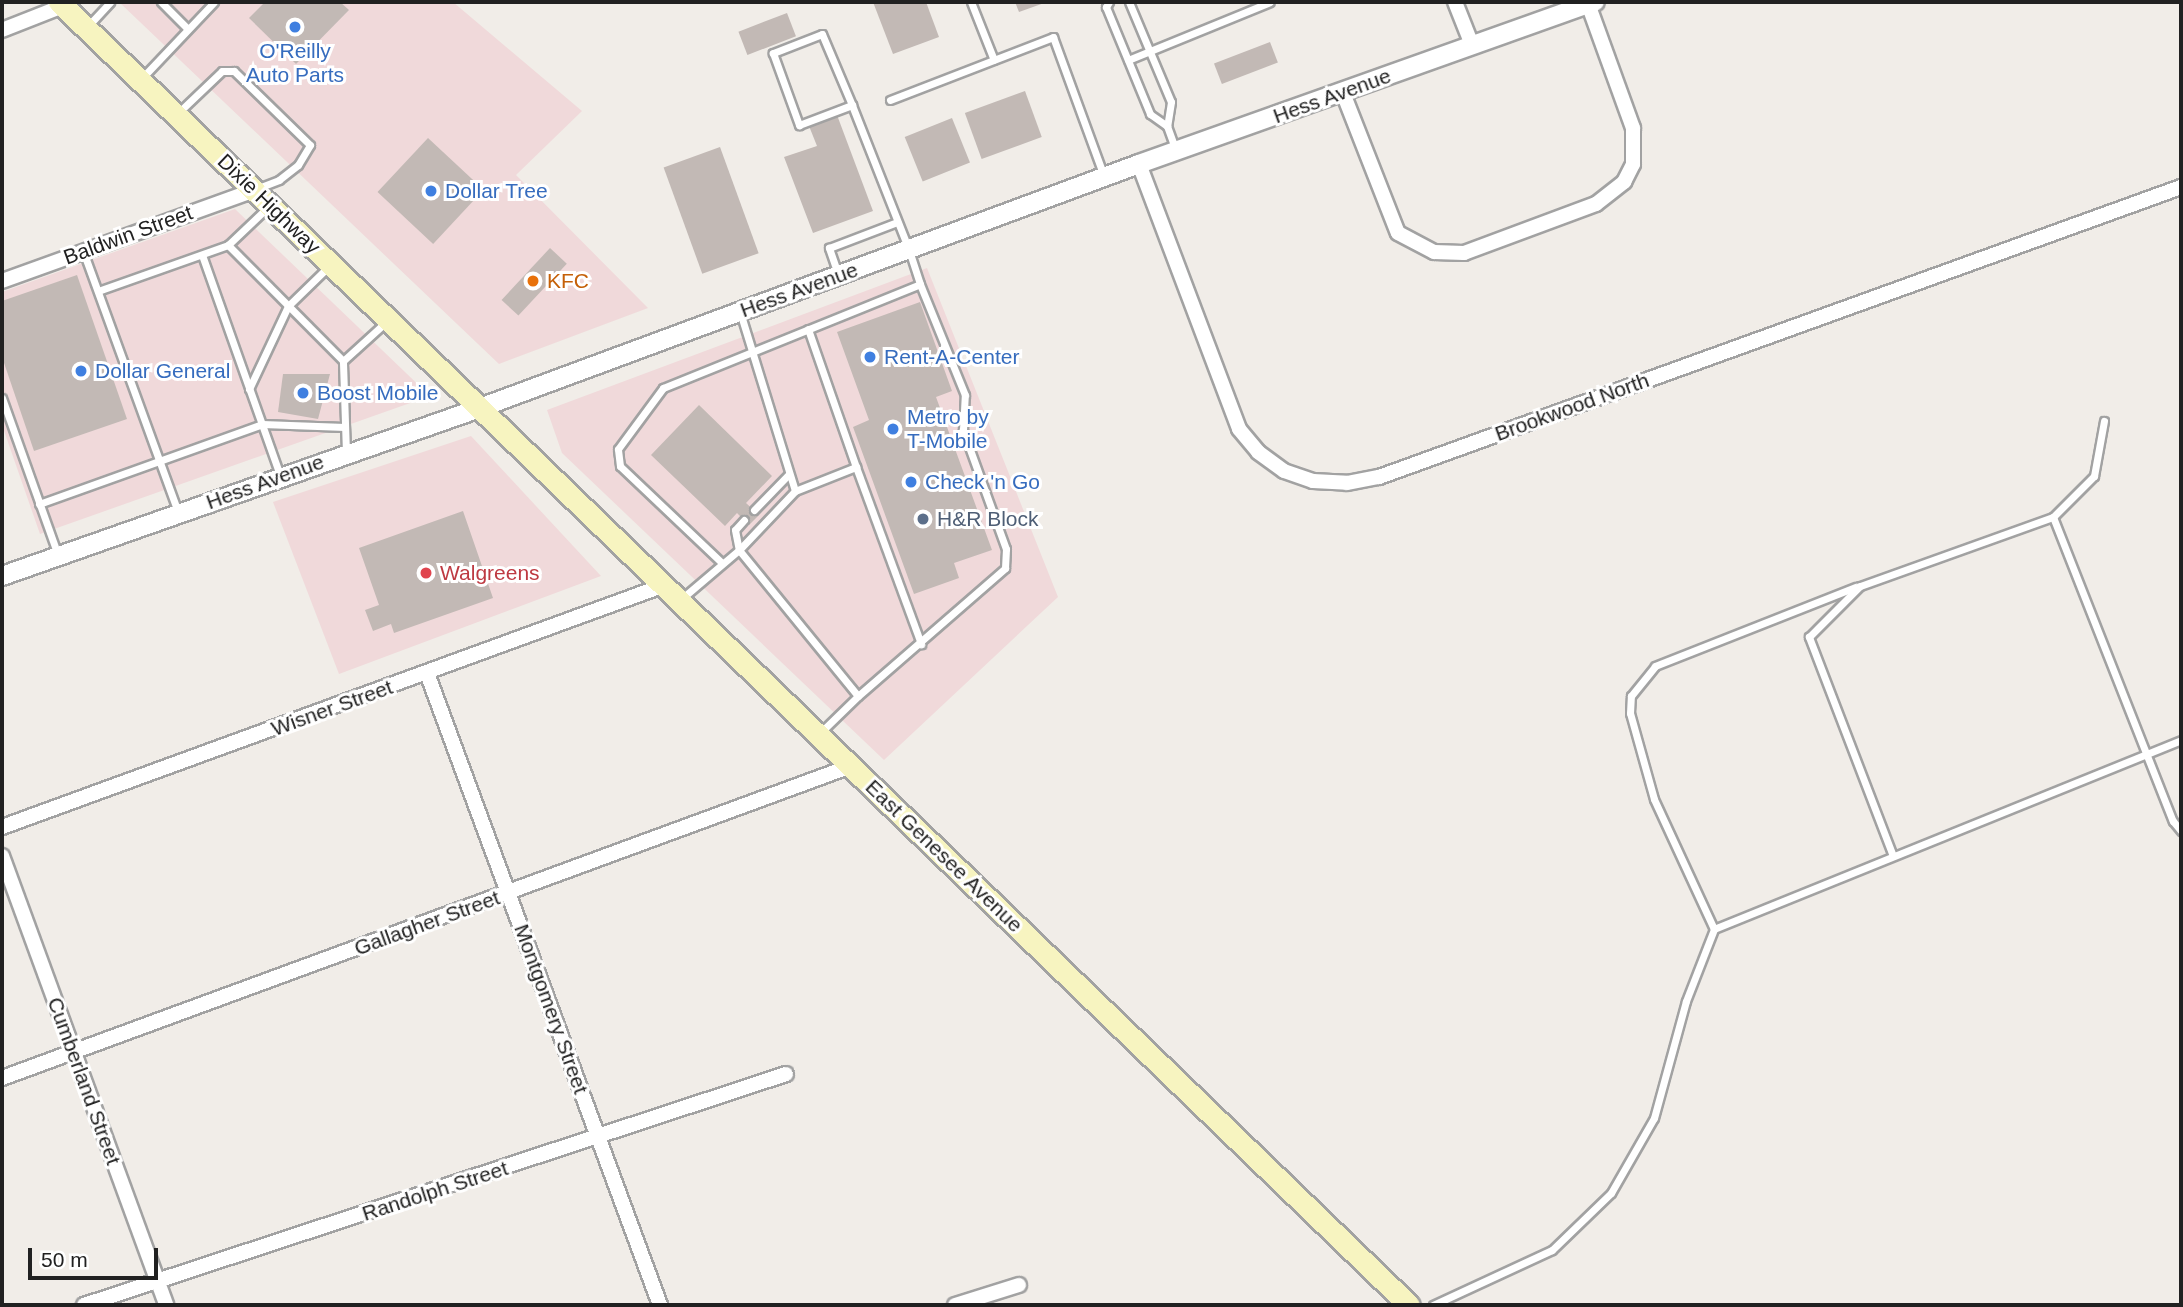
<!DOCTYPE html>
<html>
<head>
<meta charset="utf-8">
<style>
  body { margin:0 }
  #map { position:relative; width:2183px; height:1307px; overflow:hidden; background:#f1ede8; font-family:Helvetica,sans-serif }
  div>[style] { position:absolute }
  .commercial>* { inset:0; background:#f0d9da }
  .building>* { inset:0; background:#c2b9b5; transform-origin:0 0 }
  .roads { filter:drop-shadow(2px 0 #a2a2a2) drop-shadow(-2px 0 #a2a2a2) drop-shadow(0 2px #a2a2a2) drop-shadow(0 -2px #a2a2a2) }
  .service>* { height:7px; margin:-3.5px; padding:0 3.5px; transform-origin:3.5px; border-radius:3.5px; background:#fff }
  .minor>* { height:14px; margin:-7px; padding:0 7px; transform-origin:7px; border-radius:7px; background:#fff }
  .tertiary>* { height:18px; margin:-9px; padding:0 9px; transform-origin:9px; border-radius:9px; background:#fff }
  .secondary>* { height:21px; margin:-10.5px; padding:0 10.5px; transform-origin:10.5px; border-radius:10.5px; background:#f7f4c0 }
  .dots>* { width:19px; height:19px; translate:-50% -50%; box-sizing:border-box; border:4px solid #fff; border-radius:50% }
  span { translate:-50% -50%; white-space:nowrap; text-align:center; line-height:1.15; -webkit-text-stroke:6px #fff; paint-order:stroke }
  .shop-label { font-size:21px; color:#366cbe }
  .left { translate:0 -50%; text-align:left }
  .street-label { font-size:21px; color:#212121 }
  .food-label { font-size:21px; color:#c56008 }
  .service-label { font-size:21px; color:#4e5e75 }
  .health-label { font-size:21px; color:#be3a42 }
  .frame { position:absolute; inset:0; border:4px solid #212121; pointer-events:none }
  .scale { position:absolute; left:28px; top:1248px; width:130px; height:32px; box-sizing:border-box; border:4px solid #212121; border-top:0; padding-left:9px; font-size:21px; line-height:24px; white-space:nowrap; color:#212121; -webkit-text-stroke:5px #fff; paint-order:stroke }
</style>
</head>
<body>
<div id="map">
  <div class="commercial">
    <i style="clip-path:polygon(119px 2px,453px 2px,582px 111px,516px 175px,648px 308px,499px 364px)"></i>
    <i style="clip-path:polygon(235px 209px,430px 396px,40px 534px,2px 425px,2px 292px)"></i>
    <i style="clip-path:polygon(927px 268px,1058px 597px,884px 760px,562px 453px,547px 410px)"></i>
    <i style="clip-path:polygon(471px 436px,601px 576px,339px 674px,273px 502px)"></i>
  </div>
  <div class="building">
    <i style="clip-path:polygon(265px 2px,340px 2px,349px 10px,296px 64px,249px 18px)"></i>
    <i style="clip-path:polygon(873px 2px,926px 2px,939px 37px,893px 54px)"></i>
    <i style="clip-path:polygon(1015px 2px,1047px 2px,1019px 12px)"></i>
    <i style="left:787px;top:13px;width:25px;height:52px;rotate:69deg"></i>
    <i style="left:1270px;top:42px;width:22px;height:60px;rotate:69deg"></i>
    <i style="left:1025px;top:91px;width:49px;height:64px;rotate:70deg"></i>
    <i style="clip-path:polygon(837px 115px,873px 211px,813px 233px,784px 157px,817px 146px,809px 126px)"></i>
    <i style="left:952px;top:118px;width:48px;height:51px;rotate:68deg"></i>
    <i style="left:428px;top:138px;width:76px;height:74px;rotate:43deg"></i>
    <i style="left:720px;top:147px;width:113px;height:60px;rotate:70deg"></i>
    <i style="left:550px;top:248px;width:23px;height:71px;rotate:43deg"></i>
    <i style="clip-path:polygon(77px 275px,127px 419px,34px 451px,2px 357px,2px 301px)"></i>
    <i style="clip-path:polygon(920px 302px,952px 391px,936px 397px,992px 550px,954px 563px,959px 578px,914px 594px,853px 427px,869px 420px,837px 332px)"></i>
    <i style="clip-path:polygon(283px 374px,330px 374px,318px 419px,278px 412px)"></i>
    <i style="clip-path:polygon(699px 405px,772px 476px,746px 503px,759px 515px,749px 525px,737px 513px,725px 526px,651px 455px)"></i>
    <i style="clip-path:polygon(463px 511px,493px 598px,394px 633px,391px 624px,373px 631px,365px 610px,379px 605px,359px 548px)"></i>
  </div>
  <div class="roads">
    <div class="service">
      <i style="left:161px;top:2px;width:37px;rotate:45deg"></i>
      <i style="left:971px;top:2px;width:62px;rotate:68.4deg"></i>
      <i style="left:1109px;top:2px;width:6px;rotate:121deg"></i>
      <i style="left:1106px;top:7px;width:116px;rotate:67.6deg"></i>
      <i style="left:1150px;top:114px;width:21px;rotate:35deg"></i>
      <i style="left:1129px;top:2px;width:108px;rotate:67.2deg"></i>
      <i style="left:1171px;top:102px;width:24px;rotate:99deg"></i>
      <i style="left:1167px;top:126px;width:27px;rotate:70deg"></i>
      <i style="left:87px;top:27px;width:34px;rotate:-47deg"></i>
      <i style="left:1128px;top:60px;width:153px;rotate:-22.2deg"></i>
      <i style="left:141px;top:79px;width:106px;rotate:-46.5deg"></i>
      <i style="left:890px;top:100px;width:175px;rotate:-21.1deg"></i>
      <i style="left:1053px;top:37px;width:148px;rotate:69.9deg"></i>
      <i style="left:179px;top:112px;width:59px;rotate:-43.6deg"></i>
      <i style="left:222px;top:71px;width:12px"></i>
      <i style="left:234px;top:71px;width:106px;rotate:44.2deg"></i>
      <i style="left:310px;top:145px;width:23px;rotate:121deg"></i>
      <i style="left:298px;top:165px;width:24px;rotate:142deg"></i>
      <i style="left:279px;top:180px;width:25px;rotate:159deg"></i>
      <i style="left:228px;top:245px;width:163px;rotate:45.2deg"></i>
      <i style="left:83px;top:251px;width:278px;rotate:70deg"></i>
      <i style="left:202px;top:255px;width:233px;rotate:70.5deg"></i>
      <i style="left:838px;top:274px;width:28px;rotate:-109deg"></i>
      <i style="left:829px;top:248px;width:73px;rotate:-20.9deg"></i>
      <i style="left:98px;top:291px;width:138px;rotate:-19.5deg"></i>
      <i style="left:228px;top:245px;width:54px;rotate:-43.5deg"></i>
      <i style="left:740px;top:312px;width:187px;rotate:72.9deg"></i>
      <i style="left:249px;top:389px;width:92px;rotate:-64.8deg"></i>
      <i style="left:288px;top:306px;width:56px;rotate:-44.3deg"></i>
      <i style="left:2px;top:398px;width:167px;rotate:70.4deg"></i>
      <i style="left:346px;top:453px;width:92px;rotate:-91.9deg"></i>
      <i style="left:343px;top:361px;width:59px;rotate:-42.3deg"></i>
      <i style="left:856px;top:467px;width:189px;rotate:69.8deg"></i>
      <i style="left:39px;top:504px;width:237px;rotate:-19.7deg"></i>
      <i style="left:262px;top:424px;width:83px;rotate:2.1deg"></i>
      <i style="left:754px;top:510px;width:50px;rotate:-45.8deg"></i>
      <i style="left:2053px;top:517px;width:327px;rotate:68.5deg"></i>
      <i style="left:2173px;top:821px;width:13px;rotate:51deg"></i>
      <i style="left:744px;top:520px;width:13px;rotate:132deg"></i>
      <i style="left:735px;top:530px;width:20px;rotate:79deg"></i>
      <i style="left:739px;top:550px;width:188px;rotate:50.8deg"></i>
      <i style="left:858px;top:696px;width:52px;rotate:135.8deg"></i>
      <i style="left:721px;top:562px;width:139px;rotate:-136.5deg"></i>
      <i style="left:620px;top:466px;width:17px;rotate:-97deg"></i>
      <i style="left:618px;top:449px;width:76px;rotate:-53.6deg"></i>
      <i style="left:663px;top:388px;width:277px;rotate:-22deg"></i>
      <i style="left:920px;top:284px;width:36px;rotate:-108deg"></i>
      <i style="left:909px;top:250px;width:156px;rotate:-111.5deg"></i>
      <i style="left:852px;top:105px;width:77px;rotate:-112.9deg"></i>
      <i style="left:822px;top:34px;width:53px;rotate:158.8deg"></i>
      <i style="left:773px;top:53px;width:77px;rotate:70.1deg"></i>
      <i style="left:799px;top:125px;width:57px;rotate:-20.7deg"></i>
      <i style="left:680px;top:600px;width:77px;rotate:-40.3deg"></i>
      <i style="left:739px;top:550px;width:81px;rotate:-46.5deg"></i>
      <i style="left:795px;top:491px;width:66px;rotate:-21.5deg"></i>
      <i style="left:856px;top:467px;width:146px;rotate:-109.2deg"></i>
      <i style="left:858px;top:696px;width:195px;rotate:-41deg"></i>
      <i style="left:1005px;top:568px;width:19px;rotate:-87deg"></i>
      <i style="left:1006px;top:549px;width:127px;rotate:-109.9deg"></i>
      <i style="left:963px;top:430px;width:35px;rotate:-87deg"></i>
      <i style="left:965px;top:395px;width:120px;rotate:-112.1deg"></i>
      <i style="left:1893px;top:856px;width:235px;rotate:-111deg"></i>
      <i style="left:1809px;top:637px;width:72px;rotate:-45deg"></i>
      <i style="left:1860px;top:586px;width:205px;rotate:-19.7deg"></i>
      <i style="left:2053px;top:517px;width:58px;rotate:-45deg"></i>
      <i style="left:2094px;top:476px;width:56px;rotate:-79.7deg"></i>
      <i style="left:1714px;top:929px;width:143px;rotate:-114.8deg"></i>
      <i style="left:1654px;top:799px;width:89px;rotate:-105.6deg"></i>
      <i style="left:1630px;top:713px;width:17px;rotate:-87deg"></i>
      <i style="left:1631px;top:696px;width:38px;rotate:-51deg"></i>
      <i style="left:1655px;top:666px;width:216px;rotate:-21.5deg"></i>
      <i style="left:1433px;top:1305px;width:131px;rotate:-24.8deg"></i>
      <i style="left:1552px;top:1250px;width:82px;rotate:-44deg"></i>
      <i style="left:1611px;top:1193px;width:86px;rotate:-60.2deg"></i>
      <i style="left:1654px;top:1118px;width:121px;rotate:-74.7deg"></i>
      <i style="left:1686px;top:1001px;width:77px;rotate:-68.7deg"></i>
      <i style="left:1714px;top:929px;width:504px;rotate:-22.03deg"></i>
    </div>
    <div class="minor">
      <i style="left:1455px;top:2px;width:46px;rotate:68.4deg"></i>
      <i style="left:2px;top:30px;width:66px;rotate:-21.5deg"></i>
      <i style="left:1343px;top:93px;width:150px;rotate:68.6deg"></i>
      <i style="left:1398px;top:233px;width:41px;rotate:27.8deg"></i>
      <i style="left:1434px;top:252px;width:30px;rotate:2deg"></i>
      <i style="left:1464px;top:253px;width:141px;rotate:-20.4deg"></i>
      <i style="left:1596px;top:204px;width:36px;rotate:-38deg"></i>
      <i style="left:1624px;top:182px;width:20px;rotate:-63deg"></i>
      <i style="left:1633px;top:164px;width:36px;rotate:-90deg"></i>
      <i style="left:1633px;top:128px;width:132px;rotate:-109.9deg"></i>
      <i style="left:1139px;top:164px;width:283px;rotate:69.3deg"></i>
      <i style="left:1239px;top:429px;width:30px;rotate:50deg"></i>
      <i style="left:1258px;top:452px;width:32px;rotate:36deg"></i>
      <i style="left:1284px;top:471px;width:31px;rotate:19deg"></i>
      <i style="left:1313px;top:481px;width:34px;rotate:3deg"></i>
      <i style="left:1347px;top:483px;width:33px;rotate:-11deg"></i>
      <i style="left:1379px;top:477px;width:853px;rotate:-19.88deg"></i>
      <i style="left:2px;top:281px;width:269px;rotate:-19.8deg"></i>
      <i style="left:427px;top:673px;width:674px;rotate:69.76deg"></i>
      <i style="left:2px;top:827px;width:703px;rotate:-20.06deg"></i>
      <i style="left:2px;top:856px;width:478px;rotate:69.9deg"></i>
      <i style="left:2px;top:1078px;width:905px;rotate:-20.18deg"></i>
      <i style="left:84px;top:1305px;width:739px;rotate:-18.21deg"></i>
      <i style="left:955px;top:1305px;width:67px;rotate:-17.4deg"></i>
    </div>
    <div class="tertiary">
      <i style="left:2px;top:576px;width:504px;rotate:-19.37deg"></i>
      <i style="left:477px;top:409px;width:706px;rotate:-20.31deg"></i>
      <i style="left:1139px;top:164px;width:484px;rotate:-19.6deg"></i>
    </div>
    <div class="secondary">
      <i style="left:59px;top:2px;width:1876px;rotate:43.99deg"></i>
    </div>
  </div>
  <div class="dots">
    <i style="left:295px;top:27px;background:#3f7fe0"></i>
    <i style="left:431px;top:191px;background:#3f7fe0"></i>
    <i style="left:533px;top:281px;background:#e8710a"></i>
    <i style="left:870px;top:357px;background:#3f7fe0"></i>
    <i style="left:81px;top:371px;background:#3f7fe0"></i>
    <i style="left:303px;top:393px;background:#3f7fe0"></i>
    <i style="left:893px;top:429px;background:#3f7fe0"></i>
    <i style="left:911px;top:482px;background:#3f7fe0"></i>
    <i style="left:923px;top:519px;background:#5c6f8a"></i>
    <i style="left:426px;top:573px;background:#e0444e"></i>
  </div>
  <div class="shop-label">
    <span style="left:295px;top:63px">O'Reilly<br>Auto Parts</span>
    <span class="left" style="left:445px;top:191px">Dollar Tree</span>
    <span class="left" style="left:884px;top:357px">Rent-A-Center</span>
    <span class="left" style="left:95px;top:371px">Dollar General</span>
    <span class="left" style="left:317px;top:393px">Boost Mobile</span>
    <span class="left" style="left:907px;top:429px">Metro by<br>T-Mobile</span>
    <span class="left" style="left:925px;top:482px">Check 'n Go</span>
  </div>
  <div class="street-label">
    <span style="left:1332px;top:96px;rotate:-20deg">Hess Avenue</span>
    <span style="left:269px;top:204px;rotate:44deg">Dixie Highway</span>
    <span style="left:128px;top:235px;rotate:-20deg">Baldwin Street</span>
    <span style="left:799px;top:290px;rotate:-20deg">Hess Avenue</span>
    <span style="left:1572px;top:407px;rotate:-20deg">Brookwood North</span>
    <span style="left:265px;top:482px;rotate:-20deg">Hess Avenue</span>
    <span style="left:332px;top:708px;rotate:-20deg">Wisner Street</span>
    <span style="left:944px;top:856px;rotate:44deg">East Genesee Avenue</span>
    <span style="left:427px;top:923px;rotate:-20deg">Gallagher Street</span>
    <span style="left:551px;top:1009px;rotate:70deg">Montgomery Street</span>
    <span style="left:84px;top:1081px;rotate:70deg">Cumberland Street</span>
    <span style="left:435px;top:1191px;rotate:-18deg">Randolph Street</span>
  </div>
  <div class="food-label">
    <span class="left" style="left:547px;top:281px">KFC</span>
  </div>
  <div class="service-label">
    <span class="left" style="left:937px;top:519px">H&amp;R Block</span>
  </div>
  <div class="health-label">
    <span class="left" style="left:440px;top:573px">Walgreens</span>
  </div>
  <div class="frame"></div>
  <div class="scale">50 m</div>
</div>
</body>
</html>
